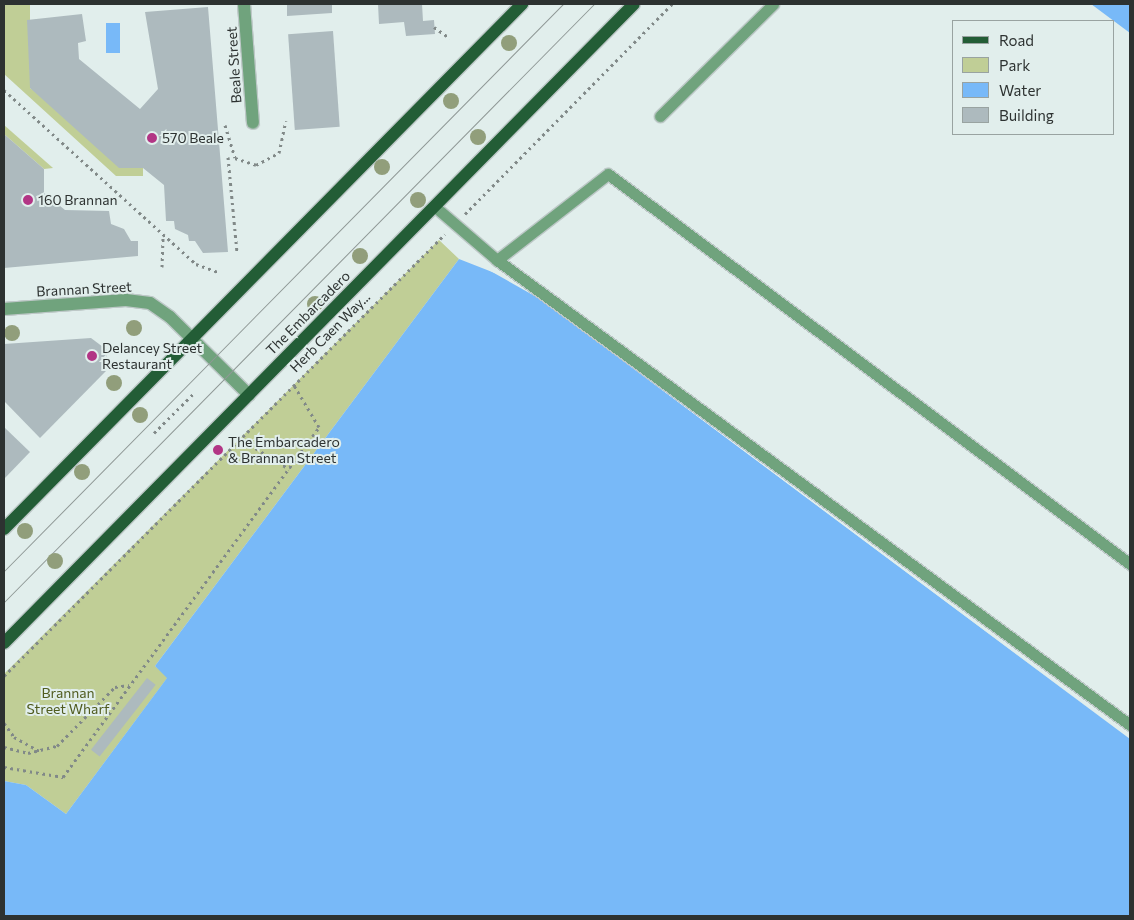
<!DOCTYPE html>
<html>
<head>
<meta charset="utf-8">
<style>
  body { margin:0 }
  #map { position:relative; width:1134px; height:920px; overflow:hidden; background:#e1eeec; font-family:Commissioner,sans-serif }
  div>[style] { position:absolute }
  .green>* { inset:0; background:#c0ce96 }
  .water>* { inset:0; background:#78b9f8; transform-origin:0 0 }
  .pier>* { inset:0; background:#e1eeec }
  .building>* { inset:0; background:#adbabe; transform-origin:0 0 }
  .path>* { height:3px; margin-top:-1.5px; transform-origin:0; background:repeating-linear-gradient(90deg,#818988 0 2.5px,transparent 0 6.5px) }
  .roads { filter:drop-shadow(1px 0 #bdc8c7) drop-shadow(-1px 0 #bdc8c7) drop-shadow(0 1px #bdc8c7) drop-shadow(0 -1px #bdc8c7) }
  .service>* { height:11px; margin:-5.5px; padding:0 5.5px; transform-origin:5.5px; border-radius:5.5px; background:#70a37d }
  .minor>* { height:12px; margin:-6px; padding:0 6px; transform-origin:6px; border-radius:6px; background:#70a37d }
  .tertiary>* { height:12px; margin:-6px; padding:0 6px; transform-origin:6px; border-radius:6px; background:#70a37d }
  .primary>* { height:12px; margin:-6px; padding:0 6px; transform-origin:6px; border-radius:6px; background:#235d36 }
  .tram>* { height:1px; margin:-0.5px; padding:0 0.5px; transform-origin:0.5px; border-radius:0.5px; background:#8f9896 }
  .trees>* { width:16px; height:16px; margin:-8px; border-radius:50%; background:#919e7b }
  .dots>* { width:14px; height:14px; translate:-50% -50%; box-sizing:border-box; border:2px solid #e1eeec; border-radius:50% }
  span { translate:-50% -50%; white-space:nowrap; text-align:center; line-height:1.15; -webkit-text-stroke:4px #e1eeec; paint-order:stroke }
  .street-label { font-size:14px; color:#2d3231 }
  .poi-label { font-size:14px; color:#2d3231 }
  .left { translate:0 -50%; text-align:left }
  .park-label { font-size:14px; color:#505c1f }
  .frame { position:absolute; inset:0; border:5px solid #2d3231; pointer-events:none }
  .legend { position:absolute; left:952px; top:20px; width:162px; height:115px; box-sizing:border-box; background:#e1eeec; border:1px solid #99a3a1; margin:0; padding:6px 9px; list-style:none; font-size:15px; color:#2d3231 }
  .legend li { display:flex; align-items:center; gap:10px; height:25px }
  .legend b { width:25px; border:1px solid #99a3a1 }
</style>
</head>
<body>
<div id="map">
  <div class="green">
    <i style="clip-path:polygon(4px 4px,30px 4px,30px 88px,143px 168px,143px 176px,116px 176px,4px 74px)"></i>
    <i style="clip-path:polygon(4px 125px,53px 168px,44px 169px,4px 134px)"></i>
    <i style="clip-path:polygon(439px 240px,459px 259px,155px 666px,168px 677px,66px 814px,26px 785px,4px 781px,4px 674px)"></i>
  </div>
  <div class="water">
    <i style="clip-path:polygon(1091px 4px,1130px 4px,1130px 33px)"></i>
    <i style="left:106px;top:23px;width:14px;height:30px"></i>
    <i style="clip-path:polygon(459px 259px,505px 277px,540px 299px,1130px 739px,1130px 916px,4px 916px,4px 781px,26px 785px,66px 814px,167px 678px,155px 666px)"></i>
  </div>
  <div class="pier">
    <i style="clip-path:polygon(471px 260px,506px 275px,541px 297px,1130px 739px,540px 299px)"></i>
  </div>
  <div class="building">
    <i style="clip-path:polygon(287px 4px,332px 4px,332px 13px,287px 16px)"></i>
    <i style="clip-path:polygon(378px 4px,422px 4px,423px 21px,434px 20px,435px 34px,406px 36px,404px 22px,379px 24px)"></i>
    <i style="clip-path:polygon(208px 7px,228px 252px,203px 253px,195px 241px,189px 241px,188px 235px,175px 229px,174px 221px,166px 221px,164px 185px,143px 168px,119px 168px,30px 88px,27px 20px,82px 14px,86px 41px,78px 43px,79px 59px,140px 109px,158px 89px,145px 12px)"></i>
    <i style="left:333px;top:31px;width:96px;height:45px;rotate:86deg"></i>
    <i style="clip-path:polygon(4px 134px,44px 169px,44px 193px,65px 210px,109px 211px,111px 224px,124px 229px,131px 241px,138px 241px,138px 256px,4px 268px)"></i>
    <i style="clip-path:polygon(91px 338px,107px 350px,106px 371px,40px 438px,4px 401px,4px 344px)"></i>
    <i style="clip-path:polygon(4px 427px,30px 452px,4px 479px)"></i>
    <i style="left:147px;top:678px;width:11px;height:91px;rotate:38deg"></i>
  </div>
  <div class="path">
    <i style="left:434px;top:27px;width:19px;rotate:35deg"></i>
    <i style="left:4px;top:90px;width:259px;rotate:42.2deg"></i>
    <i style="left:196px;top:264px;width:23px;rotate:20deg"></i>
    <i style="left:225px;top:125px;width:34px;rotate:73deg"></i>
    <i style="left:235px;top:158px;width:22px;rotate:18deg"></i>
    <i style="left:256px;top:165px;width:26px;rotate:-28deg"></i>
    <i style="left:279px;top:153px;width:33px;rotate:-78deg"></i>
    <i style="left:228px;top:157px;width:95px;rotate:84.6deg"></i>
    <i style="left:465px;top:214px;width:295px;rotate:-45.4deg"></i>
    <i style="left:162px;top:267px;width:31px;rotate:-88deg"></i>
    <i style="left:154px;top:433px;width:57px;rotate:-45deg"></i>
    <i style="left:239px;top:438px;width:59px;rotate:31.8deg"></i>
    <i style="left:4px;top:676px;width:624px;rotate:-45.06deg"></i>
    <i style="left:4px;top:723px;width:17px;rotate:54deg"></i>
    <i style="left:14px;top:737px;width:29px;rotate:29deg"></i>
    <i style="left:4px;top:747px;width:25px;rotate:14deg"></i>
    <i style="left:28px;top:753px;width:30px;rotate:-14deg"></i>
    <i style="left:57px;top:746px;width:83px;rotate:-45.5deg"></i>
    <i style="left:115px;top:687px;width:14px;rotate:-8deg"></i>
    <i style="left:4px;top:767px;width:60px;rotate:9.6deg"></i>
    <i style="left:63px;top:777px;width:434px;rotate:-53.8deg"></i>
    <i style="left:319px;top:427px;width:49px;rotate:-120.8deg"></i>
  </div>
  <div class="roads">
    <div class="service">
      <i style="left:660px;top:116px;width:159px;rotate:-44.7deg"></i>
      <i style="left:434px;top:206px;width:83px;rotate:40.6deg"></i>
      <i style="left:497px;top:260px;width:785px;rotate:36.3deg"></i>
      <i style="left:497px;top:260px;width:140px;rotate:-37.8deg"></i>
      <i style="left:608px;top:174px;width:652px;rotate:36.76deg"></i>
    </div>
    <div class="minor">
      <i style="left:244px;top:4px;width:119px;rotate:85.7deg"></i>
    </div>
    <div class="tertiary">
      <i style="left:4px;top:309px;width:122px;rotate:-4.2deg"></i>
      <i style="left:126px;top:300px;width:24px;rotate:7deg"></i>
      <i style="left:150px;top:303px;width:24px;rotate:35deg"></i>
      <i style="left:170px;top:317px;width:111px;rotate:44.6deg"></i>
    </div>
    <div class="primary">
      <i style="left:4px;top:529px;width:738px;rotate:-45.38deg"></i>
      <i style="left:4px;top:643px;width:897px;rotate:-45.41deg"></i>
    </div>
  </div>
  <div class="tram">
    <i style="left:4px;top:571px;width:796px;rotate:-45.41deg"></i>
    <i style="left:4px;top:602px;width:840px;rotate:-45.39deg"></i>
  </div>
  <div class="trees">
    <i style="left:509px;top:43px"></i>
    <i style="left:451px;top:101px"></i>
    <i style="left:478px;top:137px"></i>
    <i style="left:382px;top:167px"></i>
    <i style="left:418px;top:200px"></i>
    <i style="left:360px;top:256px"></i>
    <i style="left:315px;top:304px"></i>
    <i style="left:134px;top:328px"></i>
    <i style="left:12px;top:333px"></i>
    <i style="left:114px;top:383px"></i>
    <i style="left:140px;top:415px"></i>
    <i style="left:82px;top:472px"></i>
    <i style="left:25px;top:531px"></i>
    <i style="left:55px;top:561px"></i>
  </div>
  <div class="dots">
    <i style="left:152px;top:138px;background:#b23585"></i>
    <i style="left:28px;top:200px;background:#b23585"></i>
    <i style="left:92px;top:356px;background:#b23585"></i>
    <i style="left:218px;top:450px;background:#b23585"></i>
  </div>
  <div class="street-label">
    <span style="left:234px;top:65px;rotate:-94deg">Beale Street</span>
    <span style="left:84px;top:289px;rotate:-3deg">Brannan Street</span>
    <span style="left:308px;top:313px;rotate:-45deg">The Embarcadero</span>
    <span style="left:330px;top:332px;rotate:-45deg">Herb Caen Way...</span>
  </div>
  <div class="poi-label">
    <span class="left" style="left:162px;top:138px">570 Beale</span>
    <span class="left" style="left:38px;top:200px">160 Brannan</span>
    <span class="left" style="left:102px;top:356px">Delancey Street<br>Restaurant</span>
    <span class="left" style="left:228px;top:450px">The Embarcadero<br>&amp; Brannan Street</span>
  </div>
  <div class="park-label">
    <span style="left:68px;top:701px">Brannan<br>Street Wharf</span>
  </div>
  <div class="frame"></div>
  <ul class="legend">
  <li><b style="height:6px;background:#235d36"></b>Road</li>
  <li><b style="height:14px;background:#c0ce96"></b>Park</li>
  <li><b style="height:14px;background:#78b9f8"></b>Water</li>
  <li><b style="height:14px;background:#adbabe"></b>Building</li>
  </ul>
</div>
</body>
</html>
